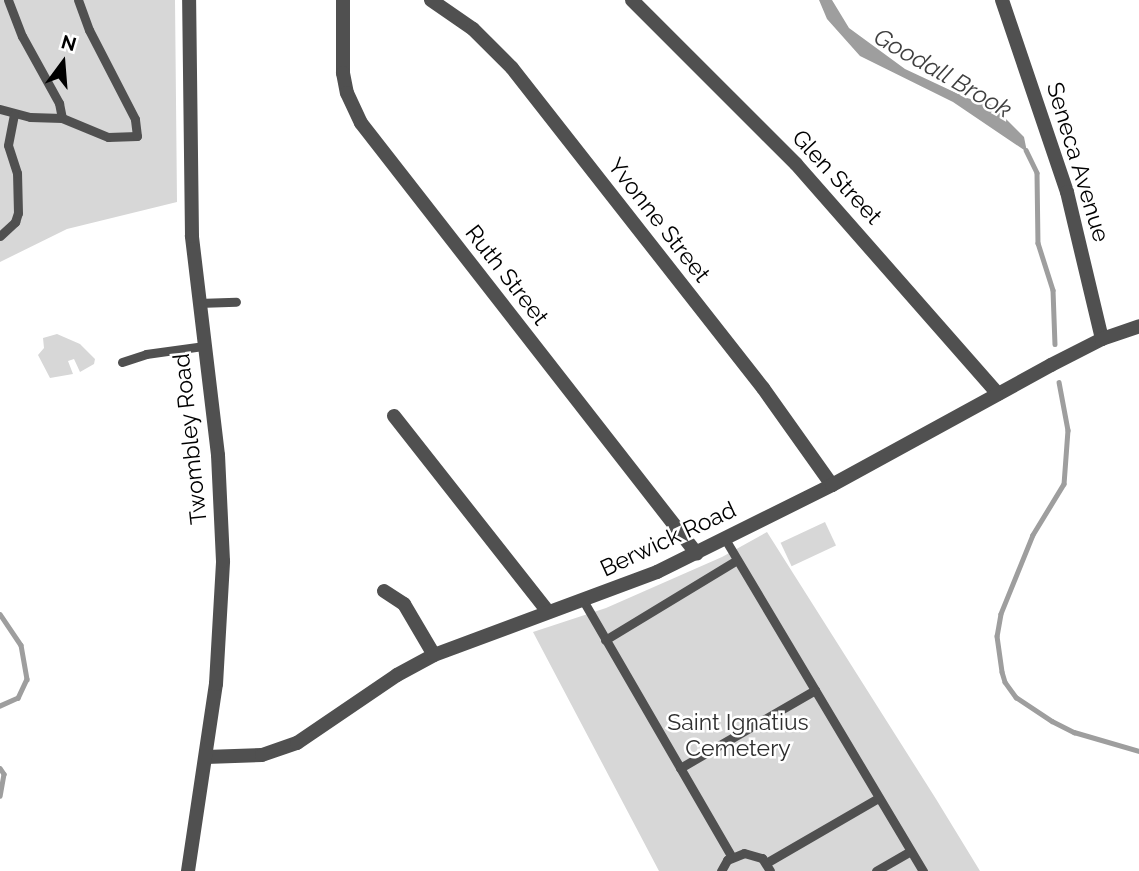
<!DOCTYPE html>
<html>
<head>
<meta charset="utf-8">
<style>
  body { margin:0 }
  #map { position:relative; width:1139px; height:871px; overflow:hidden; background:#fff; font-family:Raleway,sans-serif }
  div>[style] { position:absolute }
  .green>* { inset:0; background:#d7d7d7; transform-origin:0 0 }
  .water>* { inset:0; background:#9e9e9e }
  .stream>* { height:4.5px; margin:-2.25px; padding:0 2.25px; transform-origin:2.25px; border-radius:2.25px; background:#9e9e9e }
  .service>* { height:9px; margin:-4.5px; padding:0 4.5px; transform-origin:4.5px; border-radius:4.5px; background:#505050 }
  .minor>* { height:14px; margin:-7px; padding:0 7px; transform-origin:7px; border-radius:7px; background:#505050 }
  .tertiary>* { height:14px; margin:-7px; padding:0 7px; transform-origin:7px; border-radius:7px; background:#505050 }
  span { translate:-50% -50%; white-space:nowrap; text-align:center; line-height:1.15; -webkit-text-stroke:5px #fff; paint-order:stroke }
  .street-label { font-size:23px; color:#000 }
  .park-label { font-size:23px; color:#2e2e2e }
  .water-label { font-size:24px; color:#3f3f3f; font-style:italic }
  .north { position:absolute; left:28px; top:28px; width:70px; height:70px; -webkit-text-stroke:5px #fff; paint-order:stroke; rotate:16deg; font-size:19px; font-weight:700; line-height:28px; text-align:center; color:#000 }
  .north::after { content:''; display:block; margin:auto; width:24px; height:32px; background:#000; clip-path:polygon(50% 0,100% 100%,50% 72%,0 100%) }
</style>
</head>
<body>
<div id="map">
  <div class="green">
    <i style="clip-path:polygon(0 0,175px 0,177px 202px,67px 229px,0 262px)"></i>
    <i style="clip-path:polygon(57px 334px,80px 344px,95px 359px,94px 364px,80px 372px,74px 359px,68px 361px,73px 374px,50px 378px,38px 355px,44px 348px,43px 338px)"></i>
    <i style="left:825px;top:522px;width:26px;height:49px;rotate:65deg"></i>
    <i style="clip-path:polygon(767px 532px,936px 799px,980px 871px,659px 871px,533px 632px,606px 608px,722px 557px)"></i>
  </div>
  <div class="water">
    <i style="clip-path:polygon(819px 0,832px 0,849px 28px,905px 69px,967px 98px,992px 105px,1024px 137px,1027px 152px,953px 102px,860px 56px,827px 19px)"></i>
  </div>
  <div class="stream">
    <i style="left:1026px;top:150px;width:25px;rotate:64deg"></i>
    <i style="left:1037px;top:173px;width:70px;rotate:89.2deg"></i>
    <i style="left:1038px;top:243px;width:49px;rotate:72.3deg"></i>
    <i style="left:1053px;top:290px;width:54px;rotate:87.9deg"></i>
    <i style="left:1059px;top:382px;width:49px;rotate:79.4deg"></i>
    <i style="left:1068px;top:430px;width:54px;rotate:94.2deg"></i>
    <i style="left:1064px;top:484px;width:60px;rotate:121.3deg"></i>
    <i style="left:1033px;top:535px;width:85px;rotate:112.1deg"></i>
    <i style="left:1001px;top:614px;width:22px;rotate:100deg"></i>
    <i style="left:997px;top:636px;width:36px;rotate:82deg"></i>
    <i style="left:1002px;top:672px;width:10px;rotate:73deg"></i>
    <i style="left:1005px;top:682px;width:19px;rotate:54deg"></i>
    <i style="left:1016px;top:697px;width:43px;rotate:33.7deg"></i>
    <i style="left:1052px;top:721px;width:25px;rotate:27deg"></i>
    <i style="left:1074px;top:732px;width:68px;rotate:16.3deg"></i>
    <i style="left:0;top:614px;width:37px;rotate:56deg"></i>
    <i style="left:21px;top:645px;width:35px;rotate:80deg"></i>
    <i style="left:27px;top:679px;width:21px;rotate:115deg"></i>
    <i style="left:18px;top:698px;width:20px;rotate:156deg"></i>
    <i style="left:0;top:768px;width:7px;rotate:56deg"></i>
    <i style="left:4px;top:774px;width:22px;rotate:100deg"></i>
  </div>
  <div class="service">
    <i style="left:8px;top:0;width:39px;rotate:69deg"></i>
    <i style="left:22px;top:36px;width:77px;rotate:61.1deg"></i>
    <i style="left:59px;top:103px;width:15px;rotate:79deg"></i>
    <i style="left:0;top:109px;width:31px;rotate:15deg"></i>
    <i style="left:30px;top:117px;width:32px;rotate:2deg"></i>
    <i style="left:62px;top:118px;width:50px;rotate:22.4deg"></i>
    <i style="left:108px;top:137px;width:29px;rotate:-2deg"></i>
    <i style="left:137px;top:136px;width:17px;rotate:-97deg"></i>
    <i style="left:135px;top:119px;width:100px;rotate:-117.3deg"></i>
    <i style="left:89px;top:30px;width:32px;rotate:-110deg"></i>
    <i style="left:0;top:236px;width:21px;rotate:-43deg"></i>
    <i style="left:15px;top:222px;width:9px;rotate:-72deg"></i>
    <i style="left:18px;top:213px;width:40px;rotate:-91.4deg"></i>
    <i style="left:17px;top:173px;width:29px;rotate:-108deg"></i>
    <i style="left:8px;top:145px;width:31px;rotate:-79deg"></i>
    <i style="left:198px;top:303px;width:38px;rotate:-2deg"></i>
    <i style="left:122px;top:362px;width:25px;rotate:-18deg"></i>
    <i style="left:146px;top:354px;width:59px;rotate:-7.9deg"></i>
    <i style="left:725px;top:539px;width:387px;rotate:59.2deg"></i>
    <i style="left:584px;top:602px;width:295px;rotate:59.9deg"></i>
    <i style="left:605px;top:640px;width:154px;rotate:-31.2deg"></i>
    <i style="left:680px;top:768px;width:156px;rotate:-30deg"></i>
    <i style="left:766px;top:863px;width:129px;rotate:-30.1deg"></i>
    <i style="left:721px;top:871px;width:13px;rotate:-61deg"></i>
    <i style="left:727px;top:860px;width:18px;rotate:-22deg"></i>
    <i style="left:744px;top:853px;width:19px;rotate:16deg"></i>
    <i style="left:762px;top:858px;width:15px;rotate:58deg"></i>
    <i style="left:876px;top:871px;width:39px;rotate:-30deg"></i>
  </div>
  <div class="minor">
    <i style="left:343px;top:0;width:73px;rotate:90deg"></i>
    <i style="left:343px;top:73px;width:20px;rotate:79deg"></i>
    <i style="left:347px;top:93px;width:33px;rotate:65deg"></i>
    <i style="left:361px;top:123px;width:546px;rotate:52.06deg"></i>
    <i style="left:431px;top:0;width:51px;rotate:34.6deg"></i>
    <i style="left:473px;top:29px;width:55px;rotate:45deg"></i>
    <i style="left:512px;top:68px;width:407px;rotate:51.9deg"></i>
    <i style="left:763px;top:388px;width:119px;rotate:54.6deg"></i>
    <i style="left:632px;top:0;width:232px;rotate:45deg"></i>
    <i style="left:796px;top:164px;width:306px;rotate:48.7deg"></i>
    <i style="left:1002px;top:0;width:203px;rotate:71.3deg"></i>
    <i style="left:1067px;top:192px;width:151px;rotate:76.6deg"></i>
    <i style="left:394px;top:416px;width:249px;rotate:51.8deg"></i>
    <i style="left:384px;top:591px;width:24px;rotate:33deg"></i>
    <i style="left:404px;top:604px;width:59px;rotate:59.5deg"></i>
  </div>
  <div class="tertiary">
    <i style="left:206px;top:757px;width:56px;rotate:-2deg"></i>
    <i style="left:262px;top:755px;width:37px;rotate:-19deg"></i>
    <i style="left:297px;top:743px;width:121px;rotate:-34.2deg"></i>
    <i style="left:397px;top:675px;width:42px;rotate:-28.4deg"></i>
    <i style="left:434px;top:655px;width:238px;rotate:-20.4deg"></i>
    <i style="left:657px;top:572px;width:195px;rotate:-26.4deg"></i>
    <i style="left:832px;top:485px;width:250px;rotate:-28.7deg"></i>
    <i style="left:1051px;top:365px;width:57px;rotate:-27deg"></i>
    <i style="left:1102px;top:339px;width:39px;rotate:-19deg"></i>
    <i style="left:188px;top:871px;width:189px;rotate:-81.5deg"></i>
    <i style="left:216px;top:684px;width:123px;rotate:-86.7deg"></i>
    <i style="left:223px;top:561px;width:106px;rotate:-92.7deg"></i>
    <i style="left:218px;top:455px;width:221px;rotate:-96.8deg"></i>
    <i style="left:192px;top:236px;width:236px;rotate:-90.7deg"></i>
  </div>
  <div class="street-label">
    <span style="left:1078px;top:162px;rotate:73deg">Seneca Avenue</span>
    <span style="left:837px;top:177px;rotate:47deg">Glen Street</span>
    <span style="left:659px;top:220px;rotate:52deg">Yvonne Street</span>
    <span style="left:507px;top:275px;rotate:52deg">Ruth Street</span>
    <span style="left:190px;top:439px;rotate:-96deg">Twombley Road</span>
    <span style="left:668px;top:539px;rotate:-25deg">Berwick Road</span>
  </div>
  <div class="park-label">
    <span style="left:738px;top:735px">Saint Ignatius<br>Cemetery</span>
  </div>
  <div class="water-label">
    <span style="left:943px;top:73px;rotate:30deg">Goodall Brook</span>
  </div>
  <div class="north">N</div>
</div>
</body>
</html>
